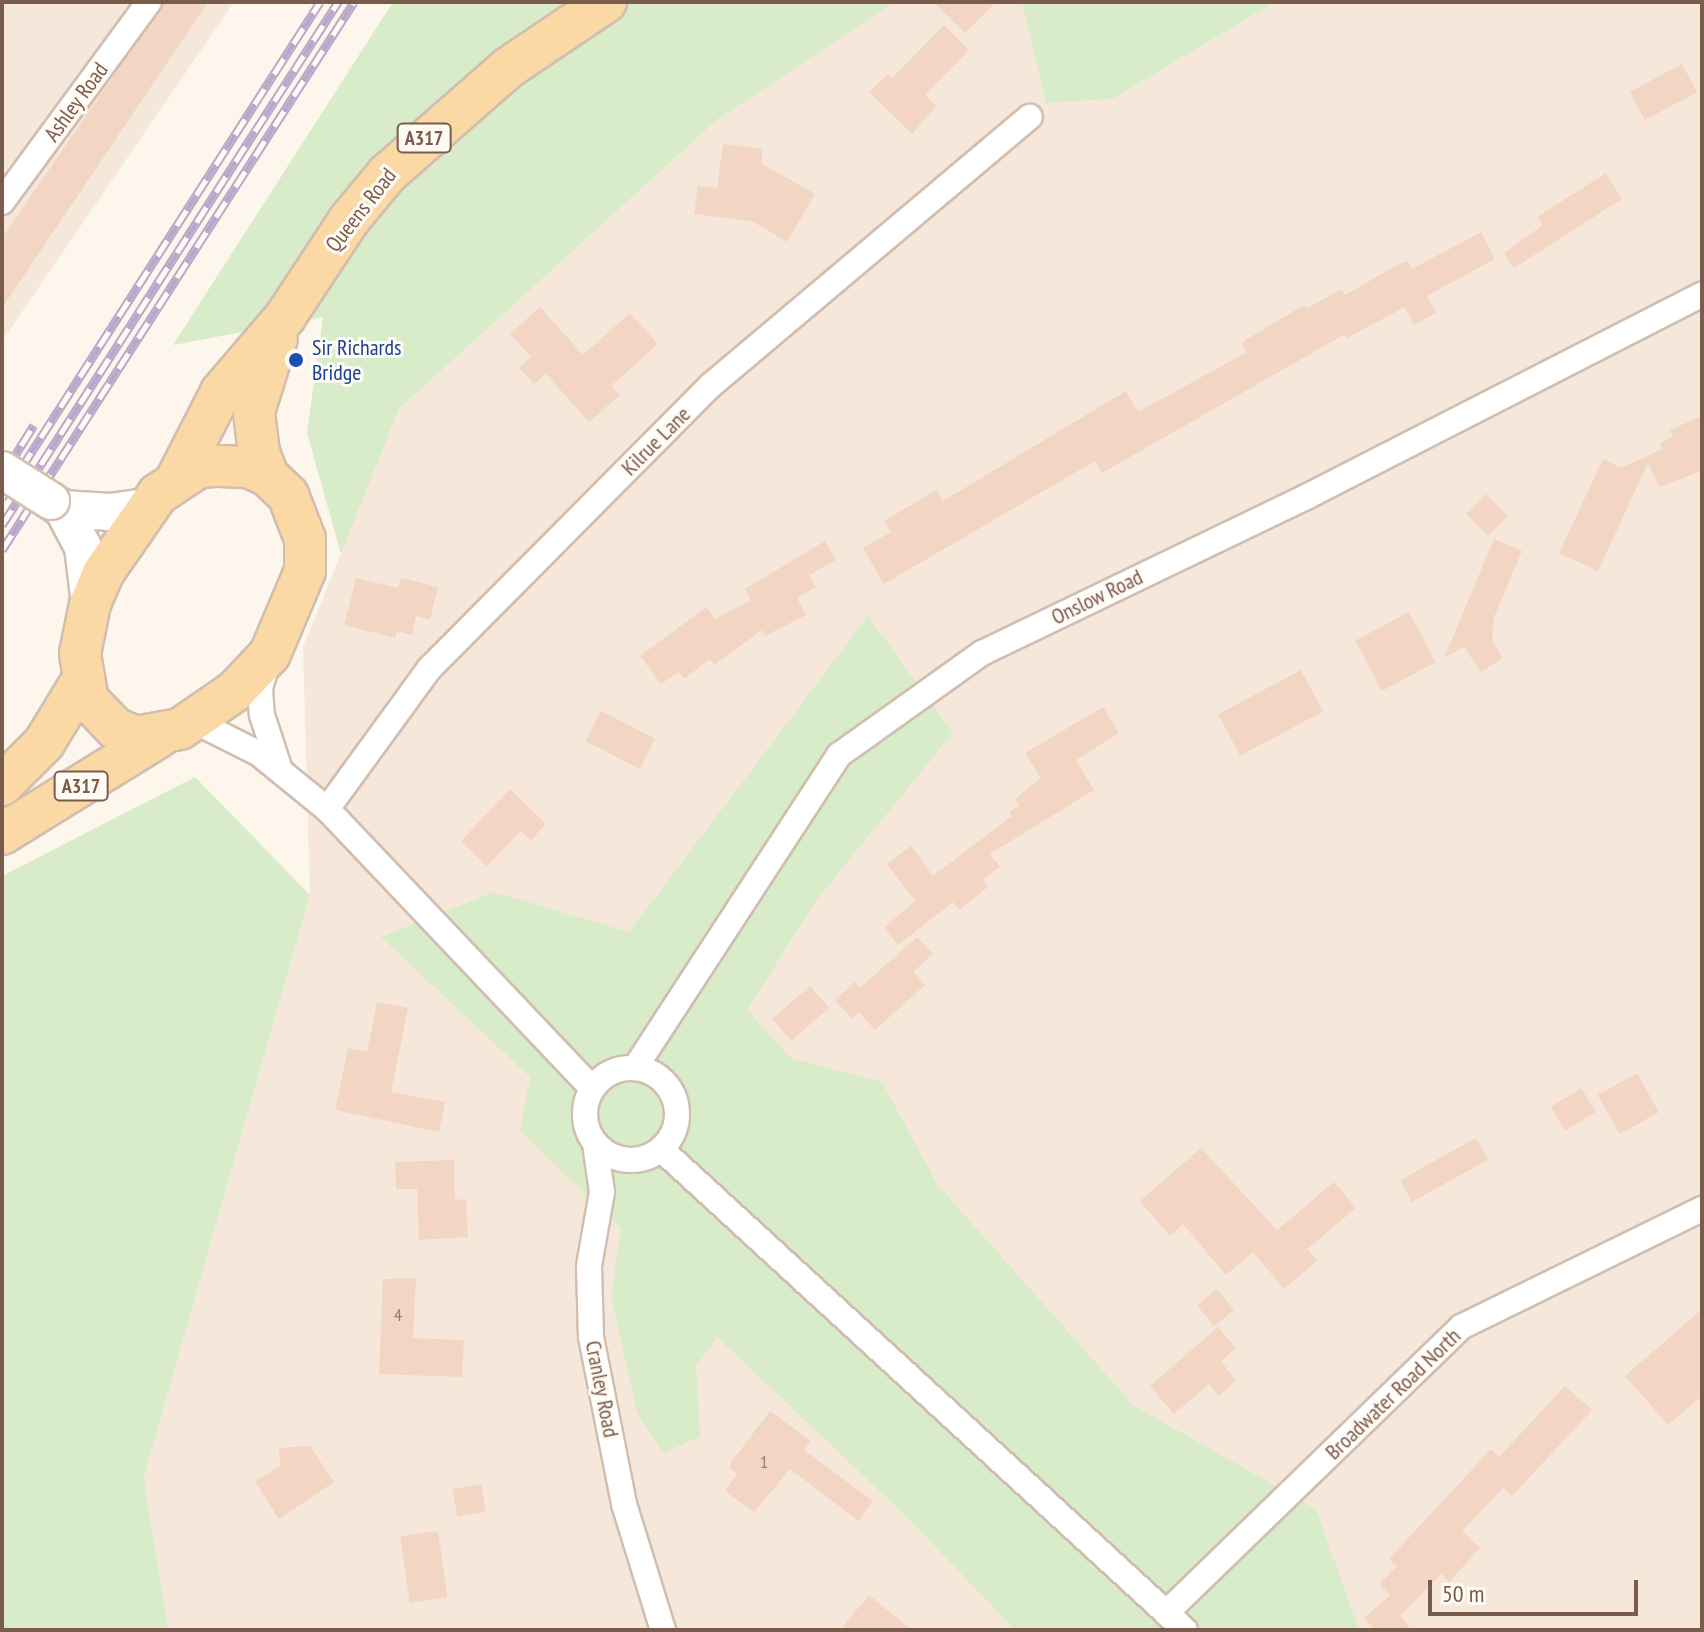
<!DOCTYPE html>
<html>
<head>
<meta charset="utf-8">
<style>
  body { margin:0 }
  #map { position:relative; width:1704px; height:1632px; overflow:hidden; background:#fdf6ec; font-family:"PT Sans Narrow",sans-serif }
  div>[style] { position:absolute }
  .residential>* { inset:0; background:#f5e8da }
  .green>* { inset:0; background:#d8ecc9 }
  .building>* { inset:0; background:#f3d5c3; transform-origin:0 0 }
  .roads { filter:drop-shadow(2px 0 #d1beb0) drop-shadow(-2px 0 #d1beb0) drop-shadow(0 2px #d1beb0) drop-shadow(0 -2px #d1beb0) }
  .minor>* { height:24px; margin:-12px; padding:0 12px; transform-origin:12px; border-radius:12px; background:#fff }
  .minor>.ring { margin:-12px; padding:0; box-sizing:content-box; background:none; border:24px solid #fff; border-radius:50% }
  .secondary>* { height:36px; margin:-18px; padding:0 18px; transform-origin:18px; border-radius:18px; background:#fff }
  .primary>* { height:40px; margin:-20px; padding:0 20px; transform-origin:20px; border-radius:20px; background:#fbd9a5 }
  .rail>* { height:9px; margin-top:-4.5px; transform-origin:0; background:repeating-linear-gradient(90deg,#fffaf3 0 18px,#b9a8c9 0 36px); box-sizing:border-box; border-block:2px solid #b9a8c9 }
  .bridges { filter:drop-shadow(2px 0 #d6c0b0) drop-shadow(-2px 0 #d6c0b0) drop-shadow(0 2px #d6c0b0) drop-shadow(0 -2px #d6c0b0) }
  .secondary-bridge>* { height:36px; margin:-18px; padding:0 18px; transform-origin:18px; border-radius:18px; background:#fff }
  .dots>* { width:22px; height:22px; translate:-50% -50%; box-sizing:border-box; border:4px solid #fffaf3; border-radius:50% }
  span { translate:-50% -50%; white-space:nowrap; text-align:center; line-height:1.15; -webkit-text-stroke:6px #fffaf3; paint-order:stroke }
  .number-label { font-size:18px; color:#987a6a }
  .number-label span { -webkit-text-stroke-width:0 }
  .shield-label span { padding:2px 6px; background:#fffaf3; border:2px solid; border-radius:6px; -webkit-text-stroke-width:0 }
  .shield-label { font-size:20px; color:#7a5c4d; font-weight:700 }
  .street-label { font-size:22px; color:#7a5c4d }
  .transit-label { font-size:22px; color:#164399 }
  .left { translate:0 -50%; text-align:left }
  .frame { position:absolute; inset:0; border:4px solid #7a5c4d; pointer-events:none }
  .scale { position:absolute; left:1428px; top:1580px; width:210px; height:36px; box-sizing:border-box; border:4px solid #7a5c4d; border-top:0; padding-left:10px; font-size:24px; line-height:28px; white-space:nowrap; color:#7a5c4d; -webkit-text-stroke:6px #fffaf3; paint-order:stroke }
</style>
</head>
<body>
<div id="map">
  <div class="residential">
    <i style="clip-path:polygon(2px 2px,234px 2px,2px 341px)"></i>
    <i style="clip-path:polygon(894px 2px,1022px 2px,1047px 103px,1112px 99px,1275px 2px,1702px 2px,1702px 1630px,168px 1630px,144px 1477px,310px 895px,303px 647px,399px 409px,718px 119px)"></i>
  </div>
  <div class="green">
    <i style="clip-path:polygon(393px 2px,894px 2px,718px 119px,399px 409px,341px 554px,307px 433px,323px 317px,173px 345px)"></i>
    <i style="clip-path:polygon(1022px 2px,1275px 2px,1112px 99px,1046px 103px)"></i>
    <i style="clip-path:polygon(868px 616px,953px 733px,817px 899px,747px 1010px,791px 1058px,882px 1082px,937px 1184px,1133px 1405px,1316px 1509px,1359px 1630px,1015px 1630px,906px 1516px,717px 1337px,696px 1367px,700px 1437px,663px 1453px,637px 1412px,611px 1296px,621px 1229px,520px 1130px,530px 1077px,381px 937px,494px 892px,629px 932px)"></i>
    <i style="clip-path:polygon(195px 777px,310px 895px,144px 1477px,168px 1630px,2px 1630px,2px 876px)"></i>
  </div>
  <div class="building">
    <i style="clip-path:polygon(164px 2px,208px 2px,2px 308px,2px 238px)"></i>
    <i style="clip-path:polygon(933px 2px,996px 2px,965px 33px)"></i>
    <i style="clip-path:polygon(944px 25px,969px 50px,925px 95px,936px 106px,912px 134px,869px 92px,888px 74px,892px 78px)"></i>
    <i style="left:1682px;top:64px;width:32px;height:59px;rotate:62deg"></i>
    <i style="clip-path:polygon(723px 144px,763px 149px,761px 163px,815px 194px,787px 242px,752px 221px,694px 214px,698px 186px,717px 188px)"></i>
    <i style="clip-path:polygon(1606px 173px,1622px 199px,1514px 268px,1504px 253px,1543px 225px,1537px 217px)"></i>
    <i style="clip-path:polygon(1481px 232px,1495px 259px,1427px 296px,1436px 313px,1414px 325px,1405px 307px,1347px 338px,1345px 334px,1102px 473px,1095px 461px,884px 584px,863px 548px,891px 532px,884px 521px,936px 490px,943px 501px,1126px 391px,1138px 412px,1247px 352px,1241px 343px,1304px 305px,1306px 309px,1342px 289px,1345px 295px,1401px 263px,1408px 261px,1412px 269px)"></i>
    <i style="clip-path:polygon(540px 307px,583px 355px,630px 313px,658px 344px,611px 386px,620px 395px,589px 422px,546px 374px,534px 384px,519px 368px,531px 357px,510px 334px)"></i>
    <i style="clip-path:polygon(1702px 416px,1702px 471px,1659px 487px,1648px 463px,1598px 571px,1559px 553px,1603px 459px,1621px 468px,1662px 449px,1660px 443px,1673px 436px,1670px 430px)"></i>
    <i style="left:1486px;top:494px;width:31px;height:28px;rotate:45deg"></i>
    <i style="clip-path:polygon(1494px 539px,1522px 551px,1494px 617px,1492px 641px,1503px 658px,1481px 672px,1464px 647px,1444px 658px)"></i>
    <i style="clip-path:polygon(825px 541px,836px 560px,809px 575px,816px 587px,797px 598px,806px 615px,765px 636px,762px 630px,714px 665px,710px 659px,684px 679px,679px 672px,661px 684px,640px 656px,706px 607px,715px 619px,751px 600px,745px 589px)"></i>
    <i style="clip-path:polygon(356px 578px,398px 588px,401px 578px,438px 587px,430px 620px,416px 616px,412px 635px,397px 631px,395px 638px,344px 625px)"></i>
    <i style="left:1409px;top:612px;width:57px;height:61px;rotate:62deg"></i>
    <i style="left:1301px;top:670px;width:47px;height:94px;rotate:62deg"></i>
    <i style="clip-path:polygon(1103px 707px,1119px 733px,1076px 760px,1094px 790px,990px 854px,1000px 867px,982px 880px,988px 887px,959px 910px,953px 902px,898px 945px,884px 928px,915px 901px,887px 864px,911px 846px,933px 876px,1012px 816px,1009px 812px,1019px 806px,1015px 799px,1041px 778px,1025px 753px)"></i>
    <i style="left:601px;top:711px;width:61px;height:34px;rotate:27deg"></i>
    <i style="clip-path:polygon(510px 789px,546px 824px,531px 840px,521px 831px,487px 866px,461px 841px)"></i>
    <i style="clip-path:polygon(917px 937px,933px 954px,913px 972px,925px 985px,875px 1030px,859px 1012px,852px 1019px,835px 1000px,855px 982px,860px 988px)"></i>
    <i style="left:810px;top:986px;width:29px;height:50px;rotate:49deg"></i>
    <i style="clip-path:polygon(377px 1002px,408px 1008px,391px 1092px,445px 1102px,439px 1132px,335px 1110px,348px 1048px,367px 1052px)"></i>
    <i style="left:1637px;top:1073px;width:45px;height:45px;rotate:61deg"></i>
    <i style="left:1581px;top:1088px;width:28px;height:36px;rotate:58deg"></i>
    <i style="left:1476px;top:1138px;width:25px;height:87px;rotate:61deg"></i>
    <i style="clip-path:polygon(1201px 1148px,1277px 1230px,1334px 1182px,1356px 1208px,1307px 1249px,1317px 1261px,1284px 1289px,1253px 1252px,1226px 1275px,1183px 1224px,1170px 1236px,1140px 1201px)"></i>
    <i style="clip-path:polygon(454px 1160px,455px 1200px,466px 1199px,468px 1237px,419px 1240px,417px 1189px,396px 1189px,395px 1162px)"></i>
    <i style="clip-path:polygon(416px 1278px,413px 1338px,464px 1340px,462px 1377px,379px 1374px,383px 1279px)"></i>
    <i style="left:1217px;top:1289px;width:27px;height:26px;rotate:51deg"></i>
    <i style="clip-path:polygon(1702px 1309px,1702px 1396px,1668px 1425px,1625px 1376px)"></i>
    <i style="clip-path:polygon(1218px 1327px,1236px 1348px,1221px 1361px,1236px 1381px,1219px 1396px,1209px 1384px,1174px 1414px,1150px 1386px)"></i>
    <i style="clip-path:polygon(1565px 1386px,1592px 1410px,1512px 1496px,1503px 1488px,1462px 1531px,1480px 1548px,1449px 1582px,1441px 1574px,1400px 1616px,1412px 1630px,1375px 1630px,1364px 1618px,1390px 1595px,1379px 1584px,1397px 1566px,1389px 1559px,1491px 1449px,1499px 1457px)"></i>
    <i style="clip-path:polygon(770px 1411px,811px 1441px,804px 1450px,873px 1501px,859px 1521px,790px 1469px,754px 1512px,725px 1491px,737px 1474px,729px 1468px,732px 1461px)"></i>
    <i style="clip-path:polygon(310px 1446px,334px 1482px,279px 1519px,255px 1482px,280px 1466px,279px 1448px)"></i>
    <i style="left:481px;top:1484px;width:28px;height:29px;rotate:80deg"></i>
    <i style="left:438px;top:1531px;width:67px;height:38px;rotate:82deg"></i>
    <i style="clip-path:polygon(869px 1595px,912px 1630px,840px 1630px)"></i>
  </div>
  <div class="roads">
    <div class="minor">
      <i style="left:2px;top:202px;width:248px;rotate:-53.7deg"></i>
      <i style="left:267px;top:664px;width:26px;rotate:106deg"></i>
      <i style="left:260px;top:689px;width:26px;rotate:86deg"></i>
      <i style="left:262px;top:715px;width:58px;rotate:71.9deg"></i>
      <i style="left:196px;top:722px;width:69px;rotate:26.6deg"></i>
      <i style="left:258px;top:753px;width:89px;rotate:39.1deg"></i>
      <i style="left:327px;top:809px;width:385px;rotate:46.5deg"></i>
      <i style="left:327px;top:809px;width:173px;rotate:-53.9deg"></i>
      <i style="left:429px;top:669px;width:399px;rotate:-45.2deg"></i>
      <i style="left:710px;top:386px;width:418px;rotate:-40.1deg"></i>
      <i style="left:635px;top:1068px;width:374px;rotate:-56.9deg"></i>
      <i style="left:839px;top:755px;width:176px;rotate:-35.5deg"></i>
      <i style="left:982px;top:653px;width:360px;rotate:-25.7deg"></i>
      <i style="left:1306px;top:497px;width:445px;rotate:-27.1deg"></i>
      <i class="ring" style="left:585px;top:1068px;width:68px;height:68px"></i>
      <i style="left:595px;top:1143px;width:49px;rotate:81.9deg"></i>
      <i style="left:602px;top:1192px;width:75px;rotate:100deg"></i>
      <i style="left:589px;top:1266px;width:71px;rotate:88.4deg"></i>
      <i style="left:591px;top:1337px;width:170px;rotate:78.8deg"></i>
      <i style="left:624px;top:1504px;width:132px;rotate:72.8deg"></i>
      <i style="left:661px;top:1149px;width:711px;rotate:42.55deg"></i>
      <i style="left:1166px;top:1613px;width:411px;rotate:-44.1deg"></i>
      <i style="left:1461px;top:1327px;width:268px;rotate:-26.1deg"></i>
    </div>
    <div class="secondary">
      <i style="left:51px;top:501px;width:14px;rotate:34deg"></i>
      <i style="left:63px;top:509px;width:43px;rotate:62.2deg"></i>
      <i style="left:83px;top:547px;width:57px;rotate:83deg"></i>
      <i style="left:63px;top:509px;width:47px;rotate:3.7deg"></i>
      <i style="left:110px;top:512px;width:37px;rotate:-8deg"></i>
    </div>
    <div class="primary">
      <i style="left:220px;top:466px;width:28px;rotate:2deg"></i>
      <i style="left:248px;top:467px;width:22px;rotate:24deg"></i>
      <i style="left:268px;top:476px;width:28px;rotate:44deg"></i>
      <i style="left:288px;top:495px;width:47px;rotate:68.9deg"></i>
      <i style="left:305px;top:539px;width:32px;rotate:90deg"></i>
      <i style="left:305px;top:571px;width:90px;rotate:112.9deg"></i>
      <i style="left:270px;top:654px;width:51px;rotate:133.4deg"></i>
      <i style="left:235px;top:691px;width:67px;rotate:145.4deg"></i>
      <i style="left:180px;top:729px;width:45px;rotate:169.7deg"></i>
      <i style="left:136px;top:737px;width:23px;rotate:-157deg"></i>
      <i style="left:115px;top:728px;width:39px;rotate:-134deg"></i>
      <i style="left:88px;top:700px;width:47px;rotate:-99.9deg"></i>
      <i style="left:80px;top:654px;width:51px;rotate:-78.7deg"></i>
      <i style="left:90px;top:604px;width:34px;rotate:-67deg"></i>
      <i style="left:103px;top:573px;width:96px;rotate:-55.2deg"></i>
      <i style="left:158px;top:494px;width:49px;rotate:-33.4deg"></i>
      <i style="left:199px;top:467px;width:21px;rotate:-3deg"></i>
      <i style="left:268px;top:476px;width:25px;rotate:-111deg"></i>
      <i style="left:259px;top:453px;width:41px;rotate:-97deg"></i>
      <i style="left:254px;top:412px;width:77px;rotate:-72.7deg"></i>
      <i style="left:176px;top:480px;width:99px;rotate:-62.9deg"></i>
      <i style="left:221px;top:392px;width:99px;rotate:-49.5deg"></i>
      <i style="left:285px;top:317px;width:116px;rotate:-56.6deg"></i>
      <i style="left:349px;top:220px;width:60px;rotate:-50.4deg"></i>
      <i style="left:387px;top:174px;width:161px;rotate:-41.2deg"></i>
      <i style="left:508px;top:68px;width:118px;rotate:-34deg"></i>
      <i style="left:2px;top:785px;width:59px;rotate:-45deg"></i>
      <i style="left:44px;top:743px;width:75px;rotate:-58.6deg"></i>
      <i style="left:2px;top:834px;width:185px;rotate:-31.7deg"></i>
    </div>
  </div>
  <div class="rail">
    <i style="left:2px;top:476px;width:60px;rotate:-57.9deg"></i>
    <i style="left:2px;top:498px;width:589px;rotate:-57.33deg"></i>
    <i style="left:2px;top:525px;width:622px;rotate:-57.28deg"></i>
    <i style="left:2px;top:550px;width:651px;rotate:-57.29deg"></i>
  </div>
  <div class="bridges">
    <div class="secondary-bridge">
      <i style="left:2px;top:470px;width:58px;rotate:32.3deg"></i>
    </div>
  </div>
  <div class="dots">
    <i style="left:296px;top:360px;background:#1a4fb4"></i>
  </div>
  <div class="number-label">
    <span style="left:398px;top:1315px">4</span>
    <span style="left:764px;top:1462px">1</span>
  </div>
  <div class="shield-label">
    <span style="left:424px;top:138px">A317</span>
    <span style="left:81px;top:786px">A317</span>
  </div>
  <div class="street-label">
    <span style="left:76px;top:102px;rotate:-54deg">Ashley Road</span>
    <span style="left:361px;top:210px;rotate:-52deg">Queens Road</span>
    <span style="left:656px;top:441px;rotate:-45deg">Kilrue Lane</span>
    <span style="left:1097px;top:597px;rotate:-26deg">Onslow Road</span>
    <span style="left:602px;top:1389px;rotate:79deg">Cranley Road</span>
    <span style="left:1393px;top:1394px;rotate:-44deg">Broadwater Road North</span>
  </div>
  <div class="transit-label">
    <span class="left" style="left:312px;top:360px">Sir Richards<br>Bridge</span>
  </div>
  <div class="frame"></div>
  <div class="scale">50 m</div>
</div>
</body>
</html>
